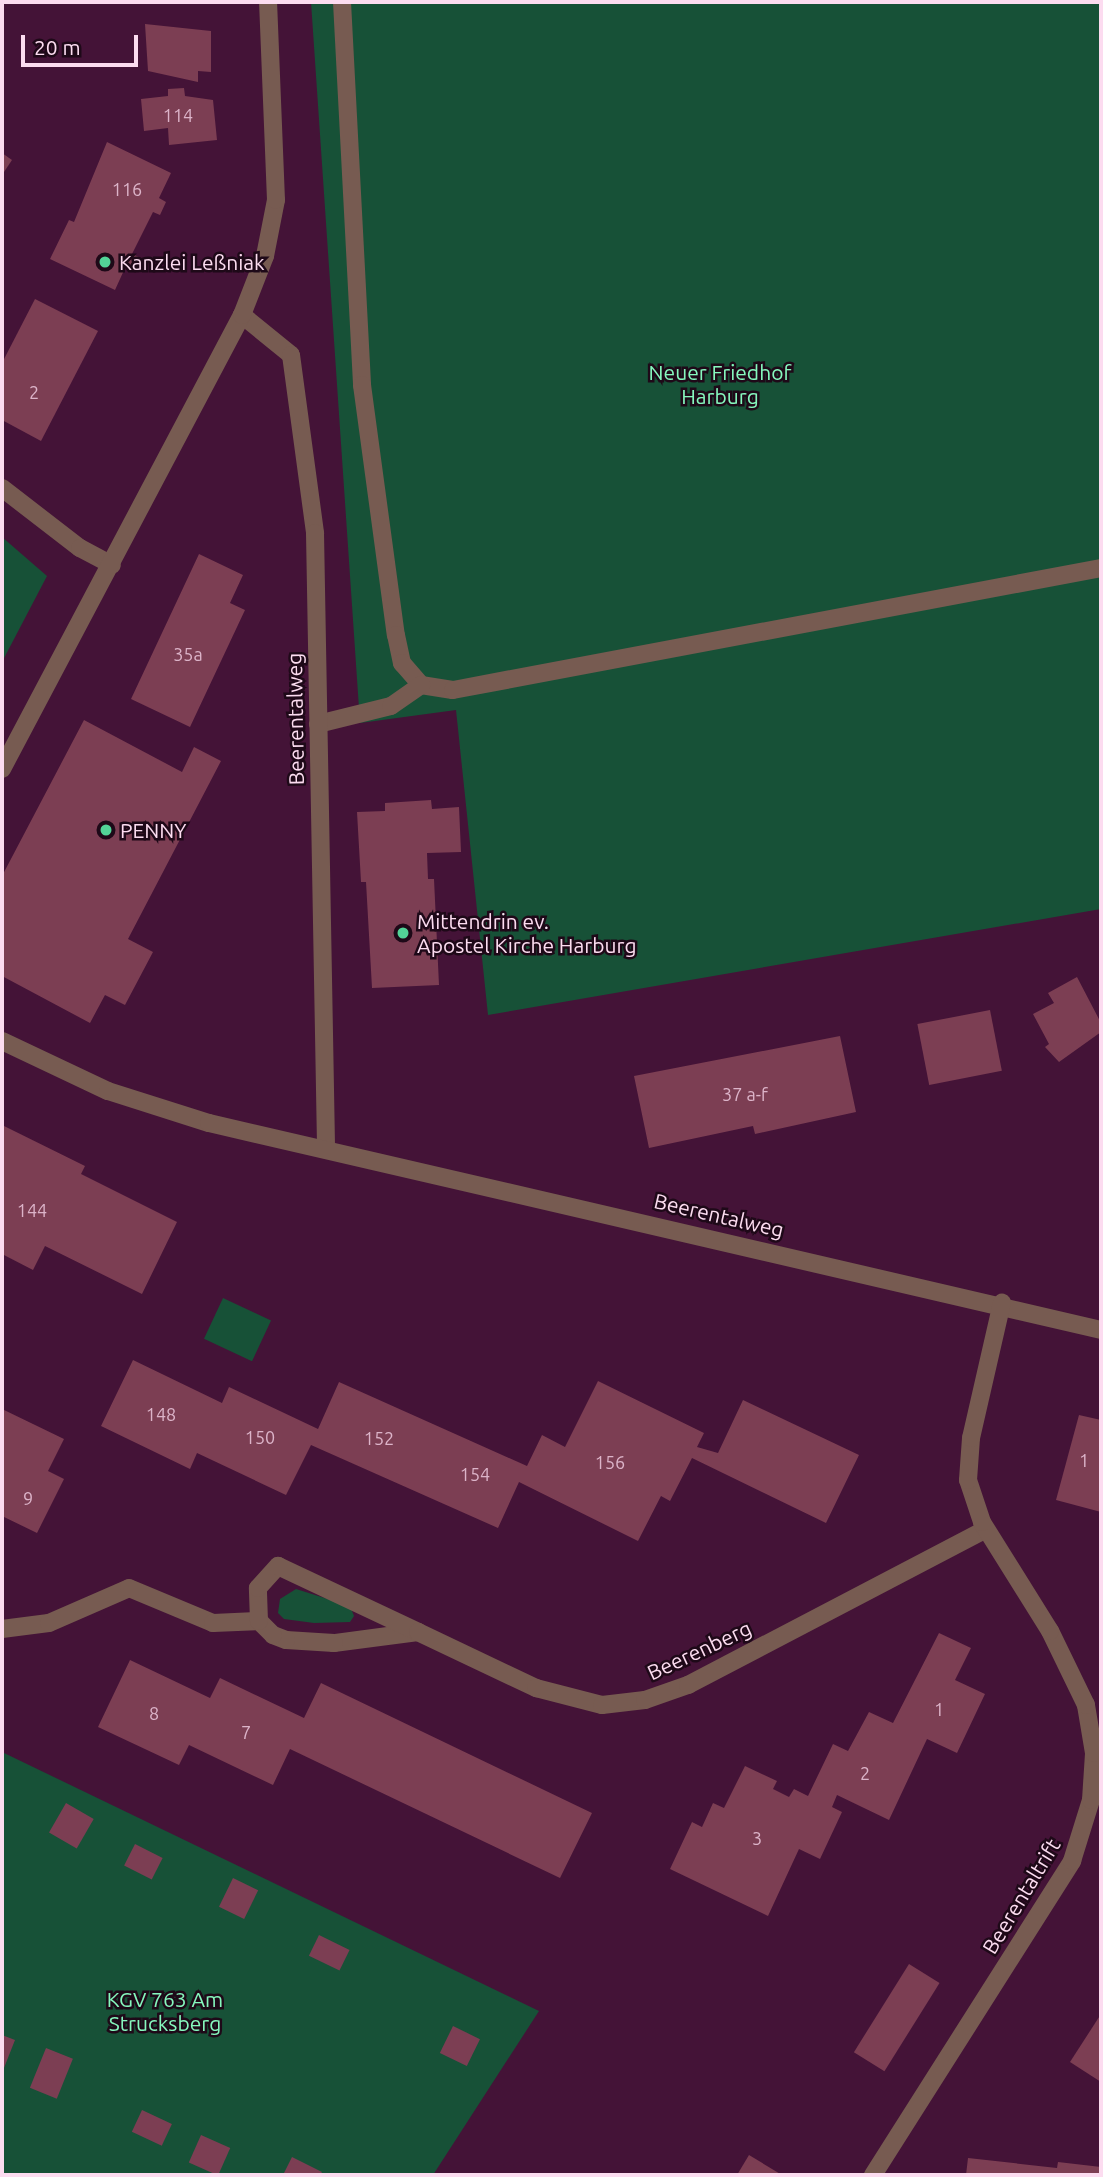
<!DOCTYPE html>
<html>
<head>
<meta charset="utf-8">
<style>
  body { margin:0 }
  #map { position:relative; width:1103px; height:2177px; overflow:hidden; background:#441337; font-family:Ubuntu,sans-serif }
  div>[style] { position:absolute }
  .green>* { inset:0; background:#175137; transform-origin:0 0 }
  .building>* { inset:0; background:#7c3e53; transform-origin:0 0 }
  .service>* { height:18px; margin:-9px; padding:0 9px; transform-origin:9px; border-radius:9px; background:#775b51 }
  .pedestrian>* { height:18px; margin:-9px; padding:0 9px; transform-origin:9px; border-radius:9px; background:#775b51 }
  .minor>* { height:18px; margin:-9px; padding:0 9px; transform-origin:9px; border-radius:9px; background:#775b51 }
  .tertiary>* { height:18px; margin:-9px; padding:0 9px; transform-origin:9px; border-radius:9px; background:#775b51 }
  .dots>* { width:19px; height:19px; translate:-50% -50%; box-sizing:border-box; border:4px solid #1e0918; border-radius:50% }
  span { translate:-50% -50%; white-space:nowrap; text-align:center; line-height:1.15; -webkit-text-stroke:5px #1e0918; paint-order:stroke }
  .number-label { font-size:18px; color:#dcb4c9 }
  .number-label span { -webkit-text-stroke-width:0 }
  .poi-label { font-size:21px; color:#fcdcf0 }
  .left { translate:0 -50%; text-align:left }
  .park-label { font-size:21px; color:#86f8be }
  .street-label { font-size:21px; color:#fcdcf0 }
  .frame { position:absolute; inset:0; border:4px solid #fcdcf0; pointer-events:none }
  .scale { position:absolute; left:21px; top:35px; width:117px; height:32px; box-sizing:border-box; border:4px solid #fcdcf0; border-top:0; padding-left:9px; font-size:21px; line-height:24px; white-space:nowrap; color:#fcdcf0; -webkit-text-stroke:5px #1e0918; paint-order:stroke }
</style>
</head>
<body>
<div id="map">
  <div class="green">
    <i style="clip-path:polygon(311px 2px,1101px 2px,1101px 909px,488px 1015px,456px 710px,360px 723px)"></i>
    <i style="clip-path:polygon(2px 537px,47px 576px,2px 662px)"></i>
    <i style="left:223px;top:1298px;width:53px;height:45px;rotate:25deg"></i>
    <i style="clip-path:polygon(296px 1589px,350px 1606px,354px 1616px,350px 1622px,314px 1623px,284px 1619px,278px 1613px,280px 1599px)"></i>
    <i style="clip-path:polygon(2px 1752px,539px 2011px,433px 2175px,2px 2175px)"></i>
  </div>
  <div class="building">
    <i style="clip-path:polygon(145px 24px,211px 31px,211px 72px,198px 71px,198px 82px,148px 71px)"></i>
    <i style="clip-path:polygon(184px 88px,185px 96px,213px 100px,217px 140px,169px 145px,168px 128px,144px 131px,141px 99px,168px 96px,168px 89px)"></i>
    <i style="clip-path:polygon(107px 142px,171px 173px,159px 198px,166px 202px,160px 215px,153px 212px,132px 254px,139px 257px,133px 272px,125px 268px,115px 290px,50px 259px,69px 220px,74px 222px)"></i>
    <i style="clip-path:polygon(2px 153px,12px 160px,2px 175px)"></i>
    <i style="clip-path:polygon(35px 299px,98px 331px,41px 441px,2px 420px,2px 363px)"></i>
    <i style="clip-path:polygon(199px 554px,243px 575px,230px 603px,245px 610px,190px 727px,131px 699px)"></i>
    <i style="clip-path:polygon(84px 720px,182px 772px,194px 747px,221px 761px,128px 939px,153px 952px,125px 1005px,105px 995px,90px 1023px,2px 976px,2px 876px)"></i>
    <i style="clip-path:polygon(431px 800px,432px 809px,459px 807px,461px 852px,427px 853px,428px 879px,434px 879px,439px 985px,372px 988px,366px 882px,361px 882px,357px 812px,385px 811px,385px 803px)"></i>
    <i style="clip-path:polygon(1077px 977px,1101px 1023px,1101px 1032px,1059px 1062px,1045px 1047px,1049px 1044px,1033px 1014px,1054px 1003px,1048px 993px)"></i>
    <i style="left:990px;top:1010px;width:62px;height:74px;rotate:79deg"></i>
    <i style="clip-path:polygon(840px 1036px,856px 1112px,755px 1134px,753px 1126px,649px 1148px,634px 1076px)"></i>
    <i style="clip-path:polygon(2px 1125px,85px 1166px,81px 1174px,177px 1222px,142px 1294px,45px 1246px,33px 1270px,2px 1254px)"></i>
    <i style="clip-path:polygon(133px 1360px,222px 1403px,229px 1387px,318px 1429px,339px 1382px,527px 1466px,542px 1435px,565px 1447px,598px 1381px,704px 1433px,697px 1447px,718px 1453px,743px 1400px,859px 1455px,826px 1523px,692px 1458px,670px 1501px,661px 1496px,638px 1541px,519px 1482px,498px 1528px,311px 1445px,286px 1495px,197px 1453px,190px 1469px,101px 1426px)"></i>
    <i style="clip-path:polygon(2px 1409px,64px 1439px,48px 1471px,64px 1479px,37px 1533px,2px 1516px)"></i>
    <i style="clip-path:polygon(1079px 1415px,1101px 1420px,1101px 1512px,1056px 1500px)"></i>
    <i style="clip-path:polygon(939px 1633px,971px 1648px,955px 1680px,985px 1694px,957px 1753px,927px 1739px,889px 1820px,837px 1795px,832px 1807px,842px 1812px,820px 1859px,799px 1849px,768px 1916px,670px 1869px,692px 1822px,702px 1827px,713px 1803px,724px 1808px,745px 1766px,777px 1781px,773px 1789px,789px 1797px,794px 1789px,808px 1796px,833px 1744px,848px 1751px,869px 1712px,893px 1723px)"></i>
    <i style="clip-path:polygon(130px 1660px,210px 1698px,220px 1678px,304px 1718px,321px 1683px,592px 1813px,560px 1878px,290px 1749px,273px 1785px,189px 1745px,179px 1765px,98px 1727px)"></i>
    <i style="left:66px;top:1803px;width:32px;height:34px;rotate:30deg"></i>
    <i style="left:135px;top:1844px;width:31px;height:24px;rotate:27deg"></i>
    <i style="left:233px;top:1878px;width:28px;height:32px;rotate:26deg"></i>
    <i style="left:319px;top:1935px;width:34px;height:23px;rotate:26deg"></i>
    <i style="left:909px;top:1964px;width:36px;height:104px;rotate:32deg"></i>
    <i style="clip-path:polygon(1101px 2014px,1101px 2082px,1070px 2062px)"></i>
    <i style="left:453px;top:2026px;width:30px;height:30px;rotate:26deg"></i>
    <i style="clip-path:polygon(2px 2035px,15px 2040px,2px 2073px)"></i>
    <i style="left:46px;top:2048px;width:29px;height:43px;rotate:22deg"></i>
    <i style="left:142px;top:2110px;width:33px;height:24px;rotate:25deg"></i>
    <i style="left:201px;top:2135px;width:32px;height:30px;rotate:24deg"></i>
    <i style="clip-path:polygon(749px 2155px,782px 2175px,737px 2175px)"></i>
    <i style="clip-path:polygon(292px 2157px,322px 2172px,320px 2175px,283px 2175px)"></i>
    <i style="clip-path:polygon(968px 2158px,1057px 2168px,1058px 2162px,1101px 2167px,1101px 2175px,966px 2175px)"></i>
  </div>
  <div class="service">
    <i style="left:2px;top:1629px;width:47px;rotate:-7.3deg"></i>
    <i style="left:49px;top:1623px;width:87px;rotate:-23.6deg"></i>
    <i style="left:129px;top:1588px;width:91px;rotate:22.6deg"></i>
    <i style="left:213px;top:1623px;width:46px;rotate:-2.5deg"></i>
  </div>
  <div class="pedestrian">
    <i style="left:342px;top:2px;width:384px;rotate:87deg"></i>
    <i style="left:362px;top:385px;width:252px;rotate:82.3deg"></i>
    <i style="left:396px;top:635px;width:29px;rotate:78deg"></i>
    <i style="left:402px;top:663px;width:29px;rotate:49deg"></i>
    <i style="left:421px;top:685px;width:32px;rotate:9deg"></i>
    <i style="left:453px;top:690px;width:659px;rotate:-10.66deg"></i>
    <i style="left:318px;top:724px;width:75px;rotate:-13.9deg"></i>
    <i style="left:391px;top:706px;width:37px;rotate:-35deg"></i>
  </div>
  <div class="minor">
    <i style="left:242px;top:315px;width:63px;rotate:39.2deg"></i>
    <i style="left:291px;top:355px;width:180px;rotate:82.3deg"></i>
    <i style="left:315px;top:533px;width:614px;rotate:88.97deg"></i>
    <i style="left:2px;top:488px;width:98px;rotate:37.6deg"></i>
    <i style="left:80px;top:548px;width:36px;rotate:28deg"></i>
    <i style="left:2px;top:1041px;width:117px;rotate:25.3deg"></i>
    <i style="left:108px;top:1091px;width:106px;rotate:17.6deg"></i>
    <i style="left:209px;top:1123px;width:916px;rotate:13.06deg"></i>
    <i style="left:418px;top:1632px;width:85px;rotate:172.5deg"></i>
    <i style="left:334px;top:1643px;width:48px;rotate:-176.4deg"></i>
    <i style="left:286px;top:1640px;width:14px;rotate:-159deg"></i>
    <i style="left:273px;top:1635px;width:20px;rotate:-135deg"></i>
    <i style="left:259px;top:1621px;width:33px;rotate:-92deg"></i>
    <i style="left:258px;top:1588px;width:30px;rotate:-48deg"></i>
    <i style="left:278px;top:1566px;width:155px;rotate:25.2deg"></i>
    <i style="left:418px;top:1632px;width:131px;rotate:25.4deg"></i>
    <i style="left:536px;top:1688px;width:68px;rotate:14.4deg"></i>
    <i style="left:602px;top:1705px;width:43px;rotate:-6.6deg"></i>
    <i style="left:645px;top:1700px;width:46px;rotate:-19.2deg"></i>
    <i style="left:688px;top:1685px;width:336px;rotate:-27.6deg"></i>
    <i style="left:873px;top:2175px;width:372px;rotate:-57.6deg"></i>
    <i style="left:1072px;top:1861px;width:64px;rotate:-72.7deg"></i>
    <i style="left:1091px;top:1800px;width:47px;rotate:-86.3deg"></i>
    <i style="left:1094px;top:1753px;width:49px;rotate:-99.5deg"></i>
    <i style="left:1086px;top:1705px;width:82px;rotate:-115.9deg"></i>
    <i style="left:1050px;top:1631px;width:128px;rotate:-122deg"></i>
    <i style="left:982px;top:1522px;width:44px;rotate:-108.4deg"></i>
    <i style="left:968px;top:1480px;width:42px;rotate:-85.9deg"></i>
    <i style="left:971px;top:1438px;width:139px;rotate:-77.1deg"></i>
  </div>
  <div class="tertiary">
    <i style="left:2px;top:769px;width:514px;rotate:-62.14deg"></i>
    <i style="left:242px;top:315px;width:63px;rotate:-68.7deg"></i>
    <i style="left:265px;top:256px;width:57px;rotate:-78.9deg"></i>
    <i style="left:276px;top:200px;width:198px;rotate:-92.3deg"></i>
  </div>
  <div class="dots">
    <i style="left:105px;top:262px;background:#52d397"></i>
    <i style="left:106px;top:830px;background:#52d397"></i>
    <i style="left:403px;top:933px;background:#52d397"></i>
  </div>
  <div class="number-label">
    <span style="left:178px;top:115px">114</span>
    <span style="left:127px;top:189px">116</span>
    <span style="left:34px;top:392px">2</span>
    <span style="left:188px;top:654px">35a</span>
    <span style="left:745px;top:1094px">37 a-f</span>
    <span style="left:32px;top:1210px">144</span>
    <span style="left:161px;top:1414px">148</span>
    <span style="left:260px;top:1437px">150</span>
    <span style="left:379px;top:1438px">152</span>
    <span style="left:1084px;top:1460px">1</span>
    <span style="left:610px;top:1462px">156</span>
    <span style="left:475px;top:1474px">154</span>
    <span style="left:28px;top:1498px">9</span>
    <span style="left:939px;top:1709px">1</span>
    <span style="left:154px;top:1713px">8</span>
    <span style="left:246px;top:1732px">7</span>
    <span style="left:865px;top:1773px">2</span>
    <span style="left:757px;top:1838px">3</span>
  </div>
  <div class="poi-label">
    <span class="left" style="left:119px;top:262px">Kanzlei Leßniak</span>
    <span class="left" style="left:120px;top:830px">PENNY</span>
    <span class="left" style="left:417px;top:933px">Mittendrin ev.<br>Apostel Kirche Harburg</span>
  </div>
  <div class="park-label">
    <span style="left:720px;top:384px">Neuer Friedhof<br>Harburg</span>
    <span style="left:165px;top:2011px">KGV 763 Am<br>Strucksberg</span>
  </div>
  <div class="street-label">
    <span style="left:295px;top:719px;rotate:-91deg">Beerentalweg</span>
    <span style="left:719px;top:1215px;rotate:13deg">Beerentalweg</span>
    <span style="left:699px;top:1650px;rotate:-25deg">Beerenberg</span>
    <span style="left:1021px;top:1896px;rotate:-59deg">Beerentaltrift</span>
  </div>
  <div class="frame"></div>
  <div class="scale">20 m</div>
</div>
</body>
</html>
